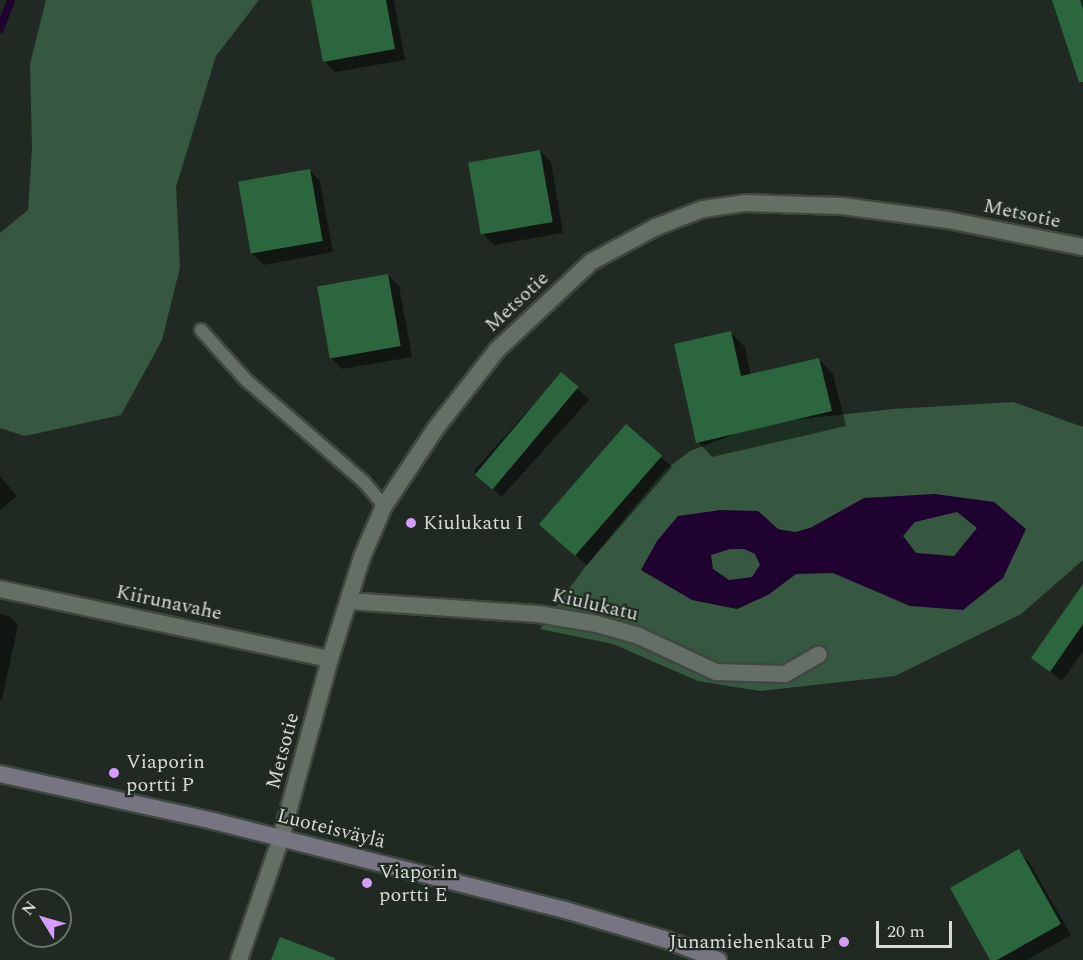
<!DOCTYPE html>
<html>
<head>
<meta charset="utf-8">
<style>
  body { margin:0 }
  #map { position:relative; width:1083px; height:960px; overflow:hidden; background:#202a22; font-family:Spectral,serif }
  div>[style] { position:absolute }
  .green>* { inset:0; background:#375840 }
  .water>* { inset:0; background:#1f0230 }
  .shadow>* { inset:0; background:#0007; transform-origin:0 0 }
  .stream>* { height:8px; margin:-4px; padding:0 4px; transform-origin:4px; border-radius:4px; background:#1f0230 }
  .building>* { inset:0; background:#2c663e; transform-origin:0 0 }
  .roads { filter:drop-shadow(2px 0 #3f4741) drop-shadow(-2px 0 #3f4741) drop-shadow(0 2px #3f4741) drop-shadow(0 -2px #3f4741) }
  .service>* { height:12px; margin:-6px; padding:0 6px; transform-origin:6px; border-radius:6px; background:#646f66 }
  .minor>* { height:16px; margin:-8px; padding:0 8px; transform-origin:8px; border-radius:8px; background:#646f66 }
  .tertiary>* { height:16px; margin:-8px; padding:0 8px; transform-origin:8px; border-radius:8px; background:#646f66 }
  .secondary>* { height:16px; margin:-8px; padding:0 8px; transform-origin:8px; border-radius:8px; background:#787582 }
  .dots>* { width:16px; height:16px; translate:-50% -50%; box-sizing:border-box; border:3px solid #202a22; border-radius:50% }
  span { translate:-50% -50%; white-space:nowrap; text-align:center; line-height:1.15; -webkit-text-stroke:4.5px #202a22; paint-order:stroke }
  .street-label { font-size:20px; color:#d5dbd6 }
  .poi-label { font-size:20px; color:#d5dbd6 }
  .left { translate:0 -50%; text-align:left }
  .right { translate:-100% -50%; text-align:right }
  .north { position:absolute; left:12px; top:888px; width:60px; height:60px; box-sizing:border-box; background:#202a22; border:2px solid #68716a; border-radius:50%; rotate:307deg; font-size:16px; font-weight:700; line-height:24px; text-align:center; color:#d5dbd6 }
  .north::after { content:''; display:block; margin:auto; width:21px; height:27px; background:#d39cfd; clip-path:polygon(50% 0,100% 100%,50% 72%,0 100%) }
  .scale { position:absolute; left:876px; top:921px; width:76px; height:27px; box-sizing:border-box; border:3px solid #d5dbd6; border-top:0; padding-left:8px; font-size:18px; line-height:21px; white-space:nowrap; color:#d5dbd6; -webkit-text-stroke:4px #202a22; paint-order:stroke }
</style>
</head>
<body>
<div id="map">
  <div class="green">
    <i style="clip-path:polygon(46px 0,259px 0,216px 56px,176px 187px,180px 267px,162px 340px,121px 415px,25px 436px,0 428px,0 233px,28px 210px,32px 149px,30px 64px)"></i>
    <i style="clip-path:polygon(1013px 402px,1083px 427px,1083px 560px,1021px 614px,895px 676px,760px 691px,698px 681px,613px 644px,540px 629px,585px 567px,664px 471px,690px 451px,764px 423px,893px 409px)"></i>
  </div>
  <div class="water">
    <i style="clip-path:polygon(evenodd,935px 494px,994px 502px,1026px 529px,1003px 578px,963px 610px,910px 606px,833px 573px,796px 574px,768px 595px,737px 609px,692px 600px,641px 570px,657px 541px,678px 516px,721px 510px,758px 511px,778px 529px,795px 532px,810px 528px,864px 498px,935px 494px,957px 512px,977px 528px,954px 556px,916px 553px,903px 536px,915px 522px,957px 512px,935px 494px,730px 549px,744px 549px,755px 554px,760px 565px,752px 577px,729px 580px,713px 569px,711px 555px,730px 549px)"></i>
  </div>
  <div class="shadow">
    <i style="clip-path:polygon(313px 0,394px 0,405px 60px,335px 72px,324px 61px)"></i>
    <i style="clip-path:polygon(540px 151px,551px 162px,563px 233px,494px 245px,483px 234px)"></i>
    <i style="clip-path:polygon(309px 170px,320px 181px,333px 252px,264px 265px,252px 254px)"></i>
    <i style="clip-path:polygon(388px 275px,399px 286px,412px 357px,342px 369px,331px 358px)"></i>
    <i style="clip-path:polygon(730px 332px,745px 347px,751px 375px,819px 359px,833px 374px,846px 426px,712px 457px,698px 442px)"></i>
    <i style="left:561px;top:374px;width:38px;height:131px;rotate:42deg"></i>
    <i style="clip-path:polygon(627px 426px,672px 467px,587px 565px,552px 535px)"></i>
    <i style="clip-path:polygon(0 476px,17px 496px,0 510px)"></i>
    <i style="clip-path:polygon(1083px 587px,1083px 651px,1062px 681px,1033px 658px)"></i>
    <i style="clip-path:polygon(0 614px,9px 616px,18px 625px,2px 700px,0 699px)"></i>
    <i style="clip-path:polygon(1018px 851px,1029px 862px,1071px 935px,1027px 960px,992px 960px)"></i>
  </div>
  <div class="stream">
    <i style="left:0;top:29px;width:31px;rotate:-69deg"></i>
  </div>
  <div class="building">
    <i style="clip-path:polygon(311px 0,386px 0,395px 49px,323px 62px)"></i>
    <i style="clip-path:polygon(1052px 0,1080px 0,1083px 10px,1083px 82px,1079px 82px)"></i>
    <i style="left:540px;top:150px;width:73px;height:73px;rotate:80deg"></i>
    <i style="left:310px;top:169px;width:73px;height:73px;rotate:80deg"></i>
    <i style="left:388px;top:274px;width:73px;height:72px;rotate:80deg"></i>
    <i style="clip-path:polygon(731px 331px,741px 376px,819px 358px,832px 411px,696px 443px,674px 344px)"></i>
    <i style="left:561px;top:372px;width:23px;height:134px;rotate:40deg"></i>
    <i style="left:626px;top:424px;width:48px;height:133px;rotate:41deg"></i>
    <i style="clip-path:polygon(1083px 584px,1083px 624px,1050px 672px,1031px 658px)"></i>
    <i style="clip-path:polygon(1019px 849px,1061px 924px,997px 960px,990px 960px,950px 888px)"></i>
    <i style="clip-path:polygon(280px 937px,335px 958px,335px 960px,271px 960px)"></i>
  </div>
  <div class="roads">
    <div class="service">
      <i style="left:201px;top:330px;width:67px;rotate:48deg"></i>
      <i style="left:246px;top:380px;width:156px;rotate:40.8deg"></i>
      <i style="left:364px;top:482px;width:31px;rotate:50deg"></i>
    </div>
    <div class="minor">
      <i style="left:0;top:589px;width:337px;rotate:12deg"></i>
      <i style="left:348px;top:601px;width:190px;rotate:3.9deg"></i>
      <i style="left:538px;top:614px;width:60px;rotate:9.6deg"></i>
      <i style="left:597px;top:624px;width:44px;rotate:15.9deg"></i>
      <i style="left:639px;top:636px;width:85px;rotate:25.1deg"></i>
      <i style="left:716px;top:672px;width:69px;rotate:1.7deg"></i>
      <i style="left:785px;top:674px;width:39px;rotate:-30deg"></i>
      <i style="left:281px;top:838px;width:186px;rotate:-74.7deg"></i>
      <i style="left:330px;top:659px;width:107px;rotate:-72.6deg"></i>
      <i style="left:362px;top:557px;width:56px;rotate:-66.7deg"></i>
      <i style="left:384px;top:506px;width:94px;rotate:-56.3deg"></i>
      <i style="left:436px;top:428px;width:99px;rotate:-52deg"></i>
      <i style="left:497px;top:350px;width:129px;rotate:-43.1deg"></i>
      <i style="left:591px;top:262px;width:74px;rotate:-28.3deg"></i>
      <i style="left:656px;top:227px;width:50px;rotate:-21deg"></i>
      <i style="left:703px;top:209px;width:42px;rotate:-8.1deg"></i>
      <i style="left:745px;top:203px;width:97px;rotate:1.8deg"></i>
      <i style="left:842px;top:206px;width:107px;rotate:7.5deg"></i>
      <i style="left:948px;top:220px;width:138px;rotate:11.3deg"></i>
    </div>
    <div class="tertiary">
      <i style="left:239px;top:960px;width:129px;rotate:-71deg"></i>
    </div>
    <div class="secondary">
      <i style="left:0;top:774px;width:218px;rotate:12.4deg"></i>
      <i style="left:213px;top:821px;width:363px;rotate:14.2deg"></i>
      <i style="left:565px;top:910px;width:109px;rotate:16.4deg"></i>
      <i style="left:670px;top:941px;width:52px;rotate:21.6deg"></i>
    </div>
  </div>
  <div class="dots">
    <i style="left:411px;top:523px;background:#d39cfd"></i>
    <i style="left:114px;top:773px;background:#d39cfd"></i>
    <i style="left:367px;top:883px;background:#d39cfd"></i>
    <i style="left:844px;top:942px;background:#d39cfd"></i>
  </div>
  <div class="street-label">
    <span style="left:1022px;top:214px;rotate:12deg">Metsotie</span>
    <span style="left:517px;top:302px;rotate:-43deg">Metsotie</span>
    <span style="left:169px;top:603px;rotate:12deg">Kiirunavahe</span>
    <span style="left:595px;top:605px;rotate:13deg">Kiulukatu</span>
    <span style="left:283px;top:751px;rotate:-75deg">Metsotie</span>
    <span style="left:331px;top:829px;rotate:14deg">Luoteisväylä</span>
  </div>
  <div class="poi-label">
    <span class="left" style="left:423px;top:523px">Kiulukatu I</span>
    <span class="left" style="left:126px;top:774px">Viaporin<br>portti P</span>
    <span class="left" style="left:379px;top:884px">Viaporin<br>portti E</span>
    <span class="right" style="left:832px;top:942px">Junamiehenkatu P</span>
  </div>
  <div class="north">N</div>
  <div class="scale">20 m</div>
</div>
</body>
</html>
